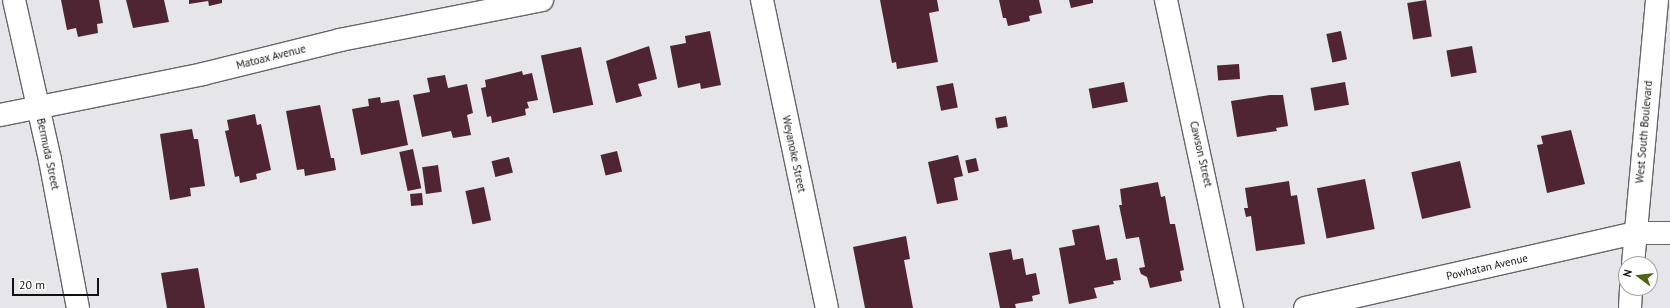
<!DOCTYPE html>
<html>
<head>
<meta charset="utf-8">
<style>
  body { margin:0 }
  #map { position:relative; width:1670px; height:308px; overflow:hidden; background:#e5e5ea; font-family:"PT Sans",sans-serif }
  div>[style] { position:absolute }
  .building>* { inset:0; background:#4f2534; transform-origin:0 0 }
  .roads { filter:drop-shadow(1px 0 #66666a) drop-shadow(-1px 0 #66666a) drop-shadow(0 1px #66666a) drop-shadow(0 -1px #66666a) }
  .street>* { height:22px; margin:-11px; padding:0 11px; transform-origin:11px; border-radius:11px; background:#fff }
  .secondary>* { height:22px; margin:-11px; padding:0 11px; transform-origin:11px; border-radius:11px; background:#fff }
  span { translate:-50% -50%; white-space:nowrap; text-align:center; line-height:1.15; -webkit-text-stroke:4px #fff; paint-order:stroke }
  .street-label { font-size:11px; color:#101112 }
  .north { position:absolute; left:1618px; top:256px; width:40px; height:40px; box-sizing:border-box; background:#fff; border:1px solid #9fa0a0; border-radius:50%; rotate:285deg; font-size:11px; font-weight:700; line-height:16px; text-align:center; color:#101112 }
  .north::after { content:''; display:block; margin:auto; width:14px; height:18px; background:#4f6512; clip-path:polygon(50% 0,100% 100%,50% 72%,0 100%) }
  .scale { position:absolute; left:12px; top:278px; width:87px; height:18px; box-sizing:border-box; border:2px solid #101112; border-top:0; padding-left:5px; font-size:12px; line-height:14px; white-space:nowrap; color:#101112; -webkit-text-stroke:3px #fff; paint-order:stroke }
</style>
</head>
<body>
<div id="map">
  <div class="building">
    <i style="clip-path:polygon(61px 0,99px 0,103px 23px,97px 24px,98px 33px,78px 37px,76px 28px,67px 30px)"></i>
    <i style="clip-path:polygon(126px 0,164px 0,169px 22px,133px 28px)"></i>
    <i style="clip-path:polygon(189px 0,208px 0,208px 1px,189px 4px)"></i>
    <i style="clip-path:polygon(208px 0,222px 0,222px 3px,209px 6px)"></i>
    <i style="clip-path:polygon(880px 0,937px 0,939px 11px,929px 13px,938px 62px,897px 69px,896px 62px,892px 63px)"></i>
    <i style="clip-path:polygon(999px 0,1039px 0,1042px 13px,1029px 16px,1030px 21px,1008px 26px,1006px 18px,1003px 18px)"></i>
    <i style="clip-path:polygon(1069px 0,1093px 0,1093px 3px,1071px 8px)"></i>
    <i style="left:1426px;top:0;width:37px;height:19px;rotate:81deg"></i>
    <i style="clip-path:polygon(710px 31px,721px 85px,701px 89px,700px 83px,678px 88px,670px 46px,686px 43px,685px 36px)"></i>
    <i style="left:1341px;top:31px;width:29px;height:15px;rotate:78deg"></i>
    <i style="clip-path:polygon(649px 46px,657px 79px,638px 84px,642px 96px,616px 103px,606px 61px)"></i>
    <i style="left:1472px;top:46px;width:27px;height:26px;rotate:80deg"></i>
    <i style="left:581px;top:47px;width:59px;height:41px;rotate:78deg"></i>
    <i style="left:1239px;top:64px;width:15px;height:22px;rotate:86deg"></i>
    <i style="clip-path:polygon(522px 71px,523px 75px,532px 73px,538px 100px,527px 102px,529px 108px,525px 109px,526px 115px,492px 123px,491px 116px,487px 117px,481px 88px,486px 87px,485px 80px)"></i>
    <i style="clip-path:polygon(445px 75px,448px 88px,467px 84px,473px 113px,467px 115px,471px 135px,453px 138px,451px 131px,422px 137px,413px 95px,430px 92px,427px 78px)"></i>
    <i style="left:1124px;top:82px;width:20px;height:36px;rotate:79deg"></i>
    <i style="left:1345px;top:82px;width:23px;height:35px;rotate:80deg"></i>
    <i style="left:953px;top:83px;width:25px;height:17px;rotate:79deg"></i>
    <i style="clip-path:polygon(1270px 95px,1283px 95px,1288px 126px,1276px 128px,1277px 131px,1237px 137px,1231px 101px)"></i>
    <i style="clip-path:polygon(380px 97px,381px 103px,399px 100px,408px 145px,361px 155px,352px 109px,369px 106px,368px 99px)"></i>
    <i style="clip-path:polygon(320px 105px,331px 158px,334px 158px,336px 170px,305px 176px,304px 169px,297px 170px,286px 111px)"></i>
    <i style="clip-path:polygon(255px 114px,257px 125px,261px 124px,271px 170px,256px 174px,257px 179px,240px 183px,239px 176px,235px 177px,225px 131px,229px 130px,227px 120px)"></i>
    <i style="left:1006px;top:116px;width:11px;height:11px;rotate:80deg"></i>
    <i style="clip-path:polygon(192px 129px,194px 139px,198px 139px,205px 186px,190px 188px,191px 196px,170px 200px,160px 134px)"></i>
    <i style="clip-path:polygon(1571px 130px,1585px 184px,1547px 193px,1537px 145px,1543px 144px,1541px 136px)"></i>
    <i style="left:413px;top:149px;width:40px;height:14px;rotate:78deg"></i>
    <i style="left:617px;top:151px;width:21px;height:17px;rotate:76deg"></i>
    <i style="clip-path:polygon(958px 155px,963px 176px,954px 178px,958px 200px,937px 204px,928px 162px)"></i>
    <i style="left:509px;top:157px;width:16px;height:18px;rotate:76deg"></i>
    <i style="left:976px;top:158px;width:13px;height:11px;rotate:77deg"></i>
    <i style="left:1460px;top:161px;width:48px;height:50px;rotate:77deg"></i>
    <i style="left:438px;top:165px;width:27px;height:16px;rotate:82deg"></i>
    <i style="left:1365px;top:179px;width:51px;height:49px;rotate:79deg"></i>
    <i style="clip-path:polygon(1289px 181px,1291px 196px,1297px 195px,1305px 244px,1256px 251px,1251px 216px,1246px 217px,1244px 208px,1248px 208px,1245px 188px)"></i>
    <i style="clip-path:polygon(1158px 182px,1161px 197px,1165px 196px,1170px 224px,1175px 224px,1184px 270px,1180px 271px,1182px 281px,1150px 288px,1147px 277px,1141px 274px,1139px 268px,1145px 267px,1139px 237px,1126px 239px,1119px 205px,1122px 205px,1120px 189px)"></i>
    <i style="left:484px;top:187px;width:34px;height:19px;rotate:78deg"></i>
    <i style="left:422px;top:193px;width:12px;height:12px;rotate:85deg"></i>
    <i style="clip-path:polygon(1099px 225px,1106px 260px,1117px 258px,1121px 280px,1113px 281px,1114px 284px,1094px 288px,1097px 298px,1069px 304px,1059px 248px,1075px 245px,1072px 230px)"></i>
    <i style="clip-path:polygon(906px 236px,910px 259px,904px 260px,913px 308px,865px 308px,853px 247px)"></i>
    <i style="clip-path:polygon(1011px 249px,1013px 260px,1023px 258px,1026px 275px,1036px 273px,1040px 294px,1032px 296px,1033px 301px,1015px 304px,1016px 308px,1000px 308px,989px 253px)"></i>
    <i style="clip-path:polygon(198px 268px,205px 308px,167px 308px,161px 273px)"></i>
  </div>
  <div class="roads">
    <div class="street">
      <i style="left:14px;top:0;width:164px;rotate:77.3deg"></i>
      <i style="left:50px;top:160px;width:151px;rotate:79.3deg"></i>
      <i style="left:762px;top:0;width:315px;rotate:78.1deg"></i>
      <i style="left:1166px;top:0;width:315px;rotate:77.9deg"></i>
      <i style="left:0;top:115px;width:207px;rotate:-11.4deg"></i>
      <i style="left:203px;top:74px;width:141px;rotate:-13.9deg"></i>
      <i style="left:340px;top:40px;width:206px;rotate:-11.2deg"></i>
      <i style="left:1305px;top:308px;width:339px;rotate:-12.8deg"></i>
      <i style="left:1636px;top:233px;width:34px"></i>
    </div>
    <div class="secondary">
      <i style="left:1633px;top:264px;width:265px;rotate:-84.8deg"></i>
      <i style="left:1630px;top:308px;width:20px;rotate:-87deg"></i>
    </div>
  </div>
  <div class="street-label">
    <span style="left:271px;top:57px;rotate:-14deg">Matoax Avenue</span>
    <span style="left:1644px;top:132px;rotate:-85deg">West South Boulevard</span>
    <span style="left:48px;top:154px;rotate:78deg">Bermuda Street</span>
    <span style="left:794px;top:154px;rotate:78deg">Weyanoke Street</span>
    <span style="left:1201px;top:154px;rotate:77deg">Cawson Street</span>
    <span style="left:1487px;top:267px;rotate:-13deg">Powhatan Avenue</span>
  </div>
  <div class="north">N</div>
  <div class="scale">20 m</div>
</div>
</body>
</html>
